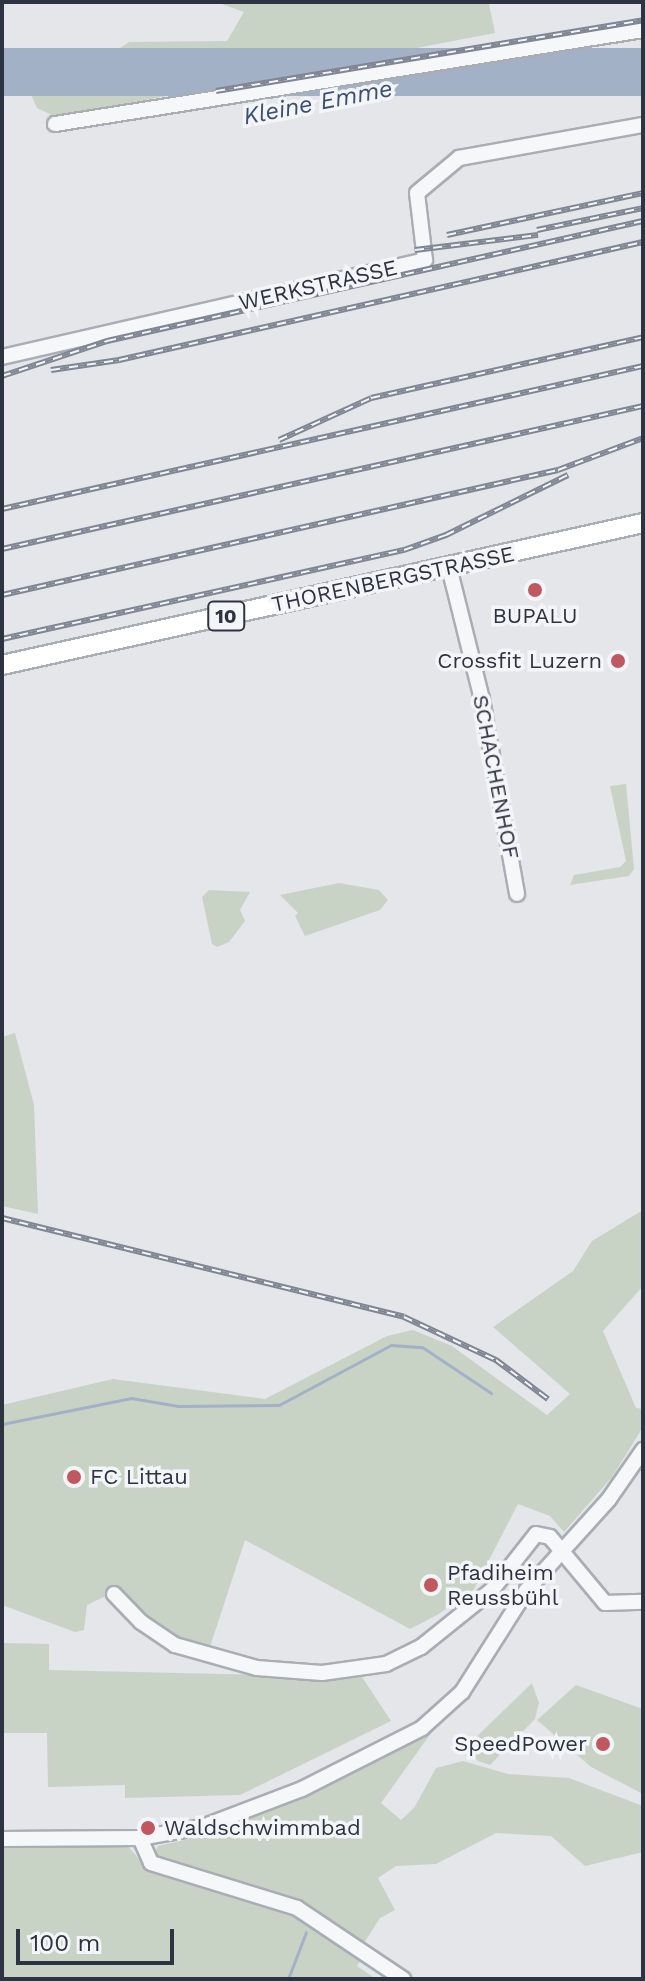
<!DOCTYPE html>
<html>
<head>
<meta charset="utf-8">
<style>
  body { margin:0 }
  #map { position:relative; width:645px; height:1981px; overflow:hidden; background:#e4e6ea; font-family:"Work Sans",sans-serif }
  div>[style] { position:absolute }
  .green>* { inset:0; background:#c8d3c6 }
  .water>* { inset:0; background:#a3b1c6; transform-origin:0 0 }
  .stream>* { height:3px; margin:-1.5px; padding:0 1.5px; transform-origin:1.5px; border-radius:1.5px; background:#a3b1c6 }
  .roads { filter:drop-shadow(2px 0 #a9adb4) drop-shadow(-2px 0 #a9adb4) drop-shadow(0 2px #a9adb4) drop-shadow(0 -2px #a9adb4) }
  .minor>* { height:14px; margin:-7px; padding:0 7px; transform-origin:7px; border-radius:7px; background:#f6f7f9 }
  .major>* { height:18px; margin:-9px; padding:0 9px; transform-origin:9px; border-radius:9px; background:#fff }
  .rail>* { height:6px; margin-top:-3px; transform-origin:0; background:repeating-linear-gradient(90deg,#f3f5f8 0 9px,#7f8592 0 18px); box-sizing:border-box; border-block:2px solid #7f8592 }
  .dots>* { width:22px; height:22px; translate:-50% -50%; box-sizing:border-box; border:4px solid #f3f5f8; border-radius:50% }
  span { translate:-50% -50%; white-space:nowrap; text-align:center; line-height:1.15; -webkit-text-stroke:7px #f3f5f8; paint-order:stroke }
  .shield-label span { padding:2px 6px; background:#f3f5f8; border:2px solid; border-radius:6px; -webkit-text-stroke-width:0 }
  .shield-label { font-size:20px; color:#2d3341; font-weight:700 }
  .street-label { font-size:22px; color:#2d3341 }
  .poi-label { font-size:22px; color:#2d3341 }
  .right { translate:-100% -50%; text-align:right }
  .left { translate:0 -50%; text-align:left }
  .water-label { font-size:24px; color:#3c4f70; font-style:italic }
  .frame { position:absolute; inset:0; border:4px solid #2d3341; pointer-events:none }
  .scale { position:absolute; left:16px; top:1929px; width:158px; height:36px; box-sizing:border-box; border:4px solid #2d3341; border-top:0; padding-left:10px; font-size:24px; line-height:28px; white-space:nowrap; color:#2d3341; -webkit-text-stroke:6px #f3f5f8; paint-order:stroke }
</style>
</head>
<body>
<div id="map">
  <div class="green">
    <i style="clip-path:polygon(216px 2px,499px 2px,489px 4px,495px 33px,56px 117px,37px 108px,29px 90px,82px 74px,129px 42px,227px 41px,244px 12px)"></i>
    <i style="clip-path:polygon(626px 784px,634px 869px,629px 876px,570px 885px,574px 875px,620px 867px,626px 861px,610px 786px)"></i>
    <i style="clip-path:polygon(339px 883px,379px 890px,388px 900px,380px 910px,305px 936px,295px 916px,298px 913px,280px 895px)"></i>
    <i style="clip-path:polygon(209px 890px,250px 892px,240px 910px,245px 921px,229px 942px,217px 947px,212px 944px,202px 897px)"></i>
    <i style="clip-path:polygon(15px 1033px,34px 1105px,38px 1214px,2px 1206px,2px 1037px)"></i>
    <i style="clip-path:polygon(643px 1210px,643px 1286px,603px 1331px,636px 1408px,643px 1409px,643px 1427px,612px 1477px,564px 1532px,550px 1516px,518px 1504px,473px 1591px,437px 1615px,410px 1629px,245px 1540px,208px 1653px,168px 1638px,116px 1591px,87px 1605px,84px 1630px,75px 1632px,2px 1605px,2px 1405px,113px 1379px,265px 1399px,387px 1336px,413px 1330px,452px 1346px,547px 1415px,570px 1394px,493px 1327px,573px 1271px,592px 1241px)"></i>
    <i style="clip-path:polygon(2px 1643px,49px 1644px,49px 1670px,362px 1677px,391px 1721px,240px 1795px,125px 1798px,125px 1785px,48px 1787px,47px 1733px,2px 1733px)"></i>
    <i style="clip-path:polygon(532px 1683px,539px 1703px,535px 1719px,490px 1765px,478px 1761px,464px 1749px)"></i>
    <i style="clip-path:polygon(576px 1685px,643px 1709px,643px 1794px,591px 1767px,537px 1720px)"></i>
    <i style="clip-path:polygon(434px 1729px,381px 1803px,401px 1820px,414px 1808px,436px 1768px,463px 1761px,508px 1774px,569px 1778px,643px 1806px,643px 1852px,585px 1866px,551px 1836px,496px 1833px,436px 1864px,396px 1866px,378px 1878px,395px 1910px,380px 1918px,364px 1943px,274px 1893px,159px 1863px,154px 1854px,158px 1846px,197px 1837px,308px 1793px)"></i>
    <i style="clip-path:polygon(2px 1841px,12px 1847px,127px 1845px,149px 1871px,234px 1891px,295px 1913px,363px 1957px,357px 1966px,376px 1979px,2px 1979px)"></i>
  </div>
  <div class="water">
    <i style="left:643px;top:48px;width:48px;height:651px;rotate:90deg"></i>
  </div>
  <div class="stream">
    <i style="left:2px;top:1424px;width:132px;rotate:-11.4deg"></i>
    <i style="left:131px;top:1398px;width:48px;rotate:9.7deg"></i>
    <i style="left:178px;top:1406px;width:101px;rotate:-0.6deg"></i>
    <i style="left:279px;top:1405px;width:127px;rotate:-28.2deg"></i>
    <i style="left:391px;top:1345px;width:31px;rotate:4deg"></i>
    <i style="left:422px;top:1347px;width:83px;rotate:33.7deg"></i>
    <i style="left:288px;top:1979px;width:50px;rotate:-69deg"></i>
  </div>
  <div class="roads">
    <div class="minor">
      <i style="left:55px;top:124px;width:595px;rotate:-9.08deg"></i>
      <i style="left:2px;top:357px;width:434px;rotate:-12.9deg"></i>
      <i style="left:425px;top:260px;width:67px;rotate:-96.8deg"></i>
      <i style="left:417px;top:193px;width:55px;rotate:-39.8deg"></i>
      <i style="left:459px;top:158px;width:187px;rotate:-10.2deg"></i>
      <i style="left:449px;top:567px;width:136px;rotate:76deg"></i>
      <i style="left:482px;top:699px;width:198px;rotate:79.8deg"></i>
      <i style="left:114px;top:1594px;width:39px;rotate:46deg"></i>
      <i style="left:141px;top:1622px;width:41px;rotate:34.1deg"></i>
      <i style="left:175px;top:1645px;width:85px;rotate:15.7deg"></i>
      <i style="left:257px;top:1668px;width:65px;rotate:4.4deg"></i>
      <i style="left:322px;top:1673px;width:65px;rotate:-8deg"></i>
      <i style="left:386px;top:1664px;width:39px;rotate:-26deg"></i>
      <i style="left:421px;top:1647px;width:91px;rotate:-38.8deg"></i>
      <i style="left:492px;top:1590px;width:71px;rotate:-51.8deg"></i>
      <i style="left:536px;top:1534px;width:14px;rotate:12deg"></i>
      <i style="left:550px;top:1537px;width:86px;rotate:50.2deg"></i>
      <i style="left:605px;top:1603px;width:38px;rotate:-2deg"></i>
      <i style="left:140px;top:1838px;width:27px;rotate:66deg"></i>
      <i style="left:151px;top:1863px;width:153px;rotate:17.1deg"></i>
      <i style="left:297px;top:1908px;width:128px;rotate:33.8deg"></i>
      <i style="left:2px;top:1839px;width:138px;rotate:-0.4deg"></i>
      <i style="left:140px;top:1838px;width:63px;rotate:-10.1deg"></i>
      <i style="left:202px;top:1827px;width:107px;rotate:-20.8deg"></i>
      <i style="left:302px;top:1789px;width:135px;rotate:-26.9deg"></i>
      <i style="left:422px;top:1728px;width:54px;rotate:-42deg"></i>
      <i style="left:462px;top:1692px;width:120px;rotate:-57.6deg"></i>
      <i style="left:526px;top:1591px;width:124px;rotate:-47.9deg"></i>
      <i style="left:609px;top:1499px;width:60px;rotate:-55.2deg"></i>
    </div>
    <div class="major">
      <i style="left:2px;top:665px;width:657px;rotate:-12.49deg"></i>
    </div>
  </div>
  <div class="rail">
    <i style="left:216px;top:91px;width:433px;rotate:-9.4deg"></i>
    <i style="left:537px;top:230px;width:108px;rotate:-11.7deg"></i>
    <i style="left:447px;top:235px;width:200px;rotate:-12.1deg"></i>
    <i style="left:415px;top:250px;width:124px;rotate:-7deg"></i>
    <i style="left:51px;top:370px;width:69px;rotate:-8.4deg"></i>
    <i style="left:119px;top:360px;width:537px;rotate:-12.69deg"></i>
    <i style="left:2px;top:376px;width:111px;rotate:-18.4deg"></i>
    <i style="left:107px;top:341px;width:549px;rotate:-12.62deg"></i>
    <i style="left:279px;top:440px;width:101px;rotate:-24.5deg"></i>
    <i style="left:371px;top:398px;width:279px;rotate:-12.6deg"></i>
    <i style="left:2px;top:509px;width:657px;rotate:-12.58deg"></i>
    <i style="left:2px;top:549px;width:657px;rotate:-12.58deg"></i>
    <i style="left:2px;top:595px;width:570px;rotate:-12.67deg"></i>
    <i style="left:558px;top:470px;width:91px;rotate:-20.6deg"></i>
    <i style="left:2px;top:639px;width:412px;rotate:-12.5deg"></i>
    <i style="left:404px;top:550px;width:45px;rotate:-19.7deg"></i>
    <i style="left:446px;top:535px;width:136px;rotate:-26.2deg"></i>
    <i style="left:2px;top:1218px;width:414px;rotate:13.8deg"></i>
    <i style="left:404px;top:1317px;width:102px;rotate:25.1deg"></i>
    <i style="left:496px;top:1360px;width:65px;rotate:36.9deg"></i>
  </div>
  <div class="dots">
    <i style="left:535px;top:590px;background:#c05860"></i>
    <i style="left:618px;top:661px;background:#c05860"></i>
    <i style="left:74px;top:1477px;background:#c05860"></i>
    <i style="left:431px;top:1585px;background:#c05860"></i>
    <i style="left:603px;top:1744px;background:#c05860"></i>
    <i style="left:148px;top:1828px;background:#c05860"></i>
  </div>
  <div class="shield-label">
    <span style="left:226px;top:616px">10</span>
  </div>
  <div class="street-label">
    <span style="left:318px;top:285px;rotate:-13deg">WERKSTRASSE</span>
    <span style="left:393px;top:579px;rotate:-12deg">THORENBERGSTRASSE</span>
    <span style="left:496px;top:777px;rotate:79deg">SCHACHENHOF</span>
  </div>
  <div class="poi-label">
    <span style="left:535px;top:616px">BUPALU</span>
    <span class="right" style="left:602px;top:661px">Crossfit Luzern</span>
    <span class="left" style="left:90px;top:1477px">FC Littau</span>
    <span class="left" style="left:447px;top:1585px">Pfadiheim<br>Reussbühl</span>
    <span class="right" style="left:587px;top:1744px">SpeedPower</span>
    <span class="left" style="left:164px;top:1828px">Waldschwimmbad</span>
  </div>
  <div class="water-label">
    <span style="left:318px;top:103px;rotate:-11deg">Kleine Emme</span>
  </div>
  <div class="frame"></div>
  <div class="scale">100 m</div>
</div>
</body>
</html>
